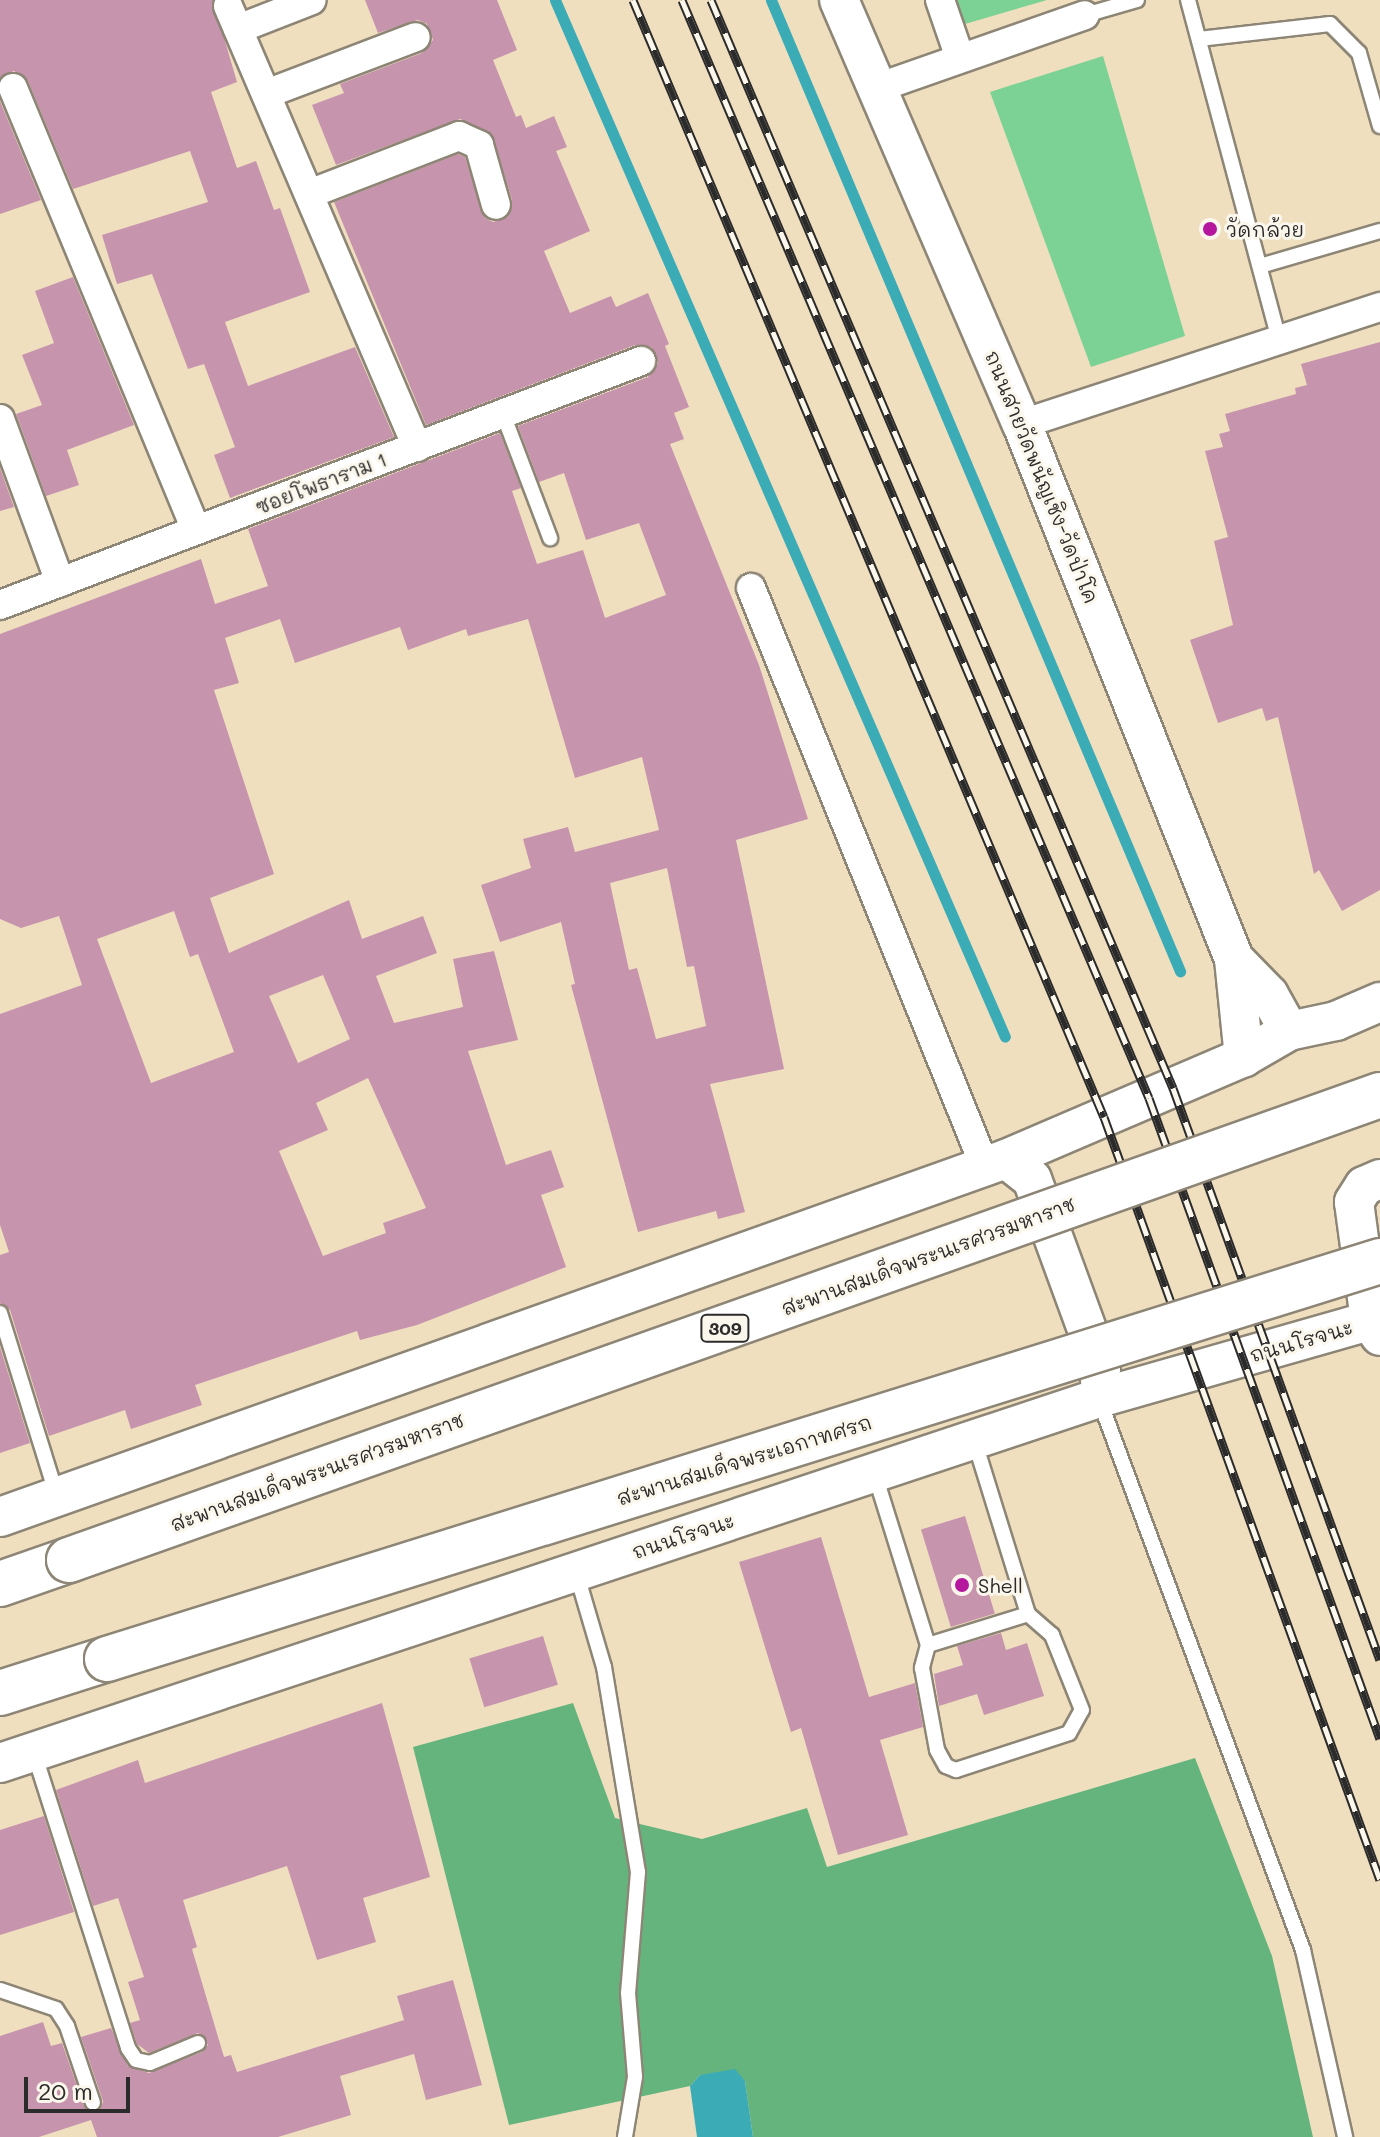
<!DOCTYPE html>
<html>
<head>
<meta charset="utf-8">
<style>
  body { margin:0 }
  #map { position:relative; width:1380px; height:2137px; overflow:hidden; background:#efdfbf; font-family:Mali,"Playpen Sans Thai",sans-serif }
  div>[style] { position:absolute }
  .green>* { inset:0; background:#7cd295 }
  .forest>* { inset:0; background:#65b47e }
  .water>* { inset:0; background:#3bacb6 }
  .stream>* { height:11px; margin:-5.5px; padding:0 5.5px; transform-origin:5.5px; border-radius:5.5px; background:#3bacb6 }
  .building>* { inset:0; background:#c794ad; transform-origin:0 0 }
  .roads { filter:drop-shadow(2px 0 #8d8575) drop-shadow(-2px 0 #8d8575) drop-shadow(0 2px #8d8575) drop-shadow(0 -2px #8d8575) }
  .service>* { height:14px; margin:-7px; padding:0 7px; transform-origin:7px; border-radius:7px; background:#fff }
  .minor>* { height:28px; margin:-14px; padding:0 14px; transform-origin:14px; border-radius:14px; background:#fff }
  .secondary>* { height:38px; margin:-19px; padding:0 19px; transform-origin:19px; border-radius:19px; background:#fff }
  .primary>* { height:44px; margin:-22px; padding:0 22px; transform-origin:22px; border-radius:22px; background:#fff }
  .rail>* { height:9px; margin-top:-4.5px; transform-origin:0; background:repeating-linear-gradient(90deg,#fbf7ec 0 18px,#2b2b2b 0 36px); box-sizing:border-box; border-block:2px solid #2b2b2b }
  .bridges { filter:drop-shadow(2px 0 #8d8575) drop-shadow(-2px 0 #8d8575) drop-shadow(0 2px #8d8575) drop-shadow(0 -2px #8d8575) }
  .primary-bridge>* { height:44px; margin:-22px; padding:0 22px; transform-origin:22px; border-radius:22px; background:#fff }
  .dots>* { width:22px; height:22px; translate:-50% -50%; box-sizing:border-box; border:4px solid #fbf7ec; border-radius:50% }
  span { translate:-50% -50%; white-space:nowrap; text-align:center; line-height:1.15; -webkit-text-stroke:6px #fbf7ec; paint-order:stroke }
  .shield-label span { padding:2px 6px; background:#fbf7ec; border:2px solid; border-radius:6px; -webkit-text-stroke-width:0 }
  .shield-label { font-size:18px; color:#2b2b2b; font-weight:700 }
  .poi-label { font-size:20px; color:#2b2b2b }
  .left { translate:0 -50%; text-align:left }
  .street-label { font-size:20px; color:#2b2b2b }
  .scale { position:absolute; left:24px; top:2077px; width:106px; height:36px; box-sizing:border-box; border:4px solid #2b2b2b; border-top:0; padding-left:10px; font-size:24px; line-height:28px; white-space:nowrap; color:#2b2b2b; -webkit-text-stroke:6px #fbf7ec; paint-order:stroke }
</style>
</head>
<body>
<div id="map">
  <div class="green">
    <i style="clip-path:polygon(955px 0,1047px 0,965px 24px)"></i>
    <i style="clip-path:polygon(1103px 56px,1185px 336px,1091px 367px,990px 92px)"></i>
  </div>
  <div class="forest">
    <i style="clip-path:polygon(573px 1703px,615px 1818px,702px 1839px,807px 1808px,827px 1867px,1195px 1758px,1272px 1956px,1313px 2137px,753px 2137px,745px 2081px,700px 2075px,690px 2086px,509px 2125px,413px 1747px)"></i>
  </div>
  <div class="water">
    <i style="clip-path:polygon(735px 2069px,745px 2081px,753px 2137px,697px 2137px,690px 2086px,700px 2075px)"></i>
  </div>
  <div class="stream">
    <i style="left:555px;top:0;width:1130px;rotate:66.54deg"></i>
    <i style="left:771px;top:0;width:1054px;rotate:67.16deg"></i>
  </div>
  <div class="building">
    <i style="clip-path:polygon(0 0,213px 0,237px 82px,211px 92px,237px 168px,256px 161px,274px 210px,280px 208px,310px 292px,225px 322px,248px 386px,355px 347px,394px 437px,230px 498px,214px 455px,235px 447px,204px 364px,188px 369px,152px 274px,117px 284px,102px 235px,208px 202px,190px 151px,73px 189px,28px 81px,14px 71px,0 77px)"></i>
    <i style="clip-path:polygon(evenodd,365px 0,497px 0,517px 50px,493px 60px,516px 117px,521px 115px,526px 128px,554px 116px,567px 147px,556px 151px,590px 231px,544px 251px,570px 313px,611px 296px,616px 307px,648px 293px,669px 344px,665px 346px,689px 407px,674px 413px,684px 439px,670px 444px,759px 665px,808px 819px,736px 840px,784px 1069px,710px 1084px,745px 1212px,718px 1219px,716px 1211px,638px 1232px,571px 985px,575px 984px,561px 922px,500px 942px,481px 885px,531px 868px,523px 839px,568px 827px,575px 852px,659px 830px,642px 757px,575px 778px,528px 619px,468px 636px,466px 629px,408px 650px,400px 627px,295px 663px,280px 619px,225px 638px,239px 683px,214px 690px,274px 874px,210px 898px,229px 953px,349px 900px,362px 939px,423px 916px,437px 953px,376px 976px,394px 1023px,463px 1007px,453px 959px,494px 951px,518px 1040px,468px 1051px,506px 1165px,551px 1150px,564px 1187px,541px 1195px,566px 1267px,417px 1325px,360px 1340px,357px 1331px,195px 1385px,202px 1405px,131px 1429px,125px 1410px,49px 1436px,10px 1310px,0 1303px,0 1255px,9px 1252px,0 1225px,0 1014px,82px 985px,59px 916px,21px 928px,0 919px,0 634px,201px 559px,215px 604px,268px 586px,248px 529px,500px 433px,521px 488px,512px 491px,537px 564px,583px 550px,605px 618px,666px 595px,639px 523px,586px 540px,564px 473px,539px 482px,518px 426px,648px 377px,658px 363px,651px 347px,635px 345px,426px 425px,334px 202px,458px 154px,465px 157px,485px 218px,493px 222px,508px 217px,512px 200px,492px 134px,460px 119px,336px 165px,312px 105px,344px 93px,340px 84px,422px 53px,433px 40px,427px 24px,418px 20px,378px 33px,365px 0,667px 868px,687px 967px,694px 966px,706px 1026px,656px 1039px,637px 968px,629px 970px,610px 883px,667px 868px,365px 0,174px 911px,190px 957px,198px 954px,234px 1052px,151px 1083px,97px 939px,174px 911px,365px 0,323px 975px,350px 1039px,298px 1063px,269px 996px,323px 975px,365px 0,368px 1078px,426px 1208px,383px 1223px,386px 1233px,323px 1256px,279px 1151px,328px 1130px,316px 1103px,368px 1078px)"></i>
    <i style="clip-path:polygon(0 101px,41px 200px,0 214px)"></i>
    <i style="clip-path:polygon(73px 277px,134px 425px,67px 450px,79px 485px,46px 496px,16px 414px,42px 405px,22px 355px,54px 343px,35px 291px)"></i>
    <i style="clip-path:polygon(1380px 342px,1380px 890px,1342px 911px,1319px 870px,1314px 874px,1278px 717px,1266px 721px,1262px 708px,1218px 723px,1190px 640px,1233px 625px,1214px 541px,1228px 537px,1205px 451px,1223px 447px,1219px 434px,1230px 431px,1225px 414px,1296px 394px,1295px 388px,1307px 385px,1301px 364px)"></i>
    <i style="clip-path:polygon(0 468px,14px 507px,0 511px)"></i>
    <i style="clip-path:polygon(0 1347px,30px 1443px,0 1453px)"></i>
    <i style="left:965px;top:1516px;width:102px;height:46px;rotate:73deg"></i>
    <i style="clip-path:polygon(821px 1537px,869px 1697px,915px 1683px,923px 1727px,880px 1740px,908px 1835px,838px 1855px,801px 1728px,791px 1732px,739px 1562px)"></i>
    <i style="clip-path:polygon(1001px 1633px,1006px 1650px,1027px 1643px,1044px 1696px,984px 1715px,977px 1694px,939px 1706px,934px 1674px,963px 1665px,957px 1646px)"></i>
    <i style="left:543px;top:1636px;width:51px;height:77px;rotate:73deg"></i>
    <i style="clip-path:polygon(382px 1703px,430px 1877px,363px 1898px,376px 1942px,317px 1960px,287px 1866px,183px 1900px,197px 1947px,192px 1949px,224px 2057px,231px 2055px,237px 2072px,404px 2020px,397px 1996px,453px 1980px,482px 2085px,426px 2100px,414px 2054px,340px 2076px,351px 2115px,278px 2137px,97px 2137px,91px 2120px,39px 2137px,0 2137px,0 2036px,43px 2022px,51px 2046px,62px 2043px,84px 2106px,92px 2113px,101px 2109px,103px 2101px,81px 2037px,111px 2028px,128px 2066px,149px 2073px,202px 2052px,208px 2045px,198px 2033px,149px 2053px,137px 2044px,130px 2023px,140px 2020px,128px 1982px,144px 1977px,118px 1898px,93px 1906px,56px 1790px,138px 1760px,145px 1783px)"></i>
    <i style="clip-path:polygon(44px 1816px,74px 1912px,0 1935px,0 1830px)"></i>
  </div>
  <div class="roads">
    <div class="service">
      <i style="left:1188px;top:0;width:351px;rotate:75deg"></i>
      <i style="left:1085px;top:15px;width:54px;rotate:-16.1deg"></i>
      <i style="left:1199px;top:39px;width:132px;rotate:-6.5deg"></i>
      <i style="left:1330px;top:24px;width:41px;rotate:45deg"></i>
      <i style="left:1359px;top:53px;width:76px;rotate:74deg"></i>
      <i style="left:1260px;top:266px;width:125px;rotate:-16.3deg"></i>
      <i style="left:503px;top:414px;width:133px;rotate:69.2deg"></i>
      <i style="left:0;top:1313px;width:192px;rotate:72.7deg"></i>
      <i style="left:1099px;top:1399px;width:588px;rotate:69.68deg"></i>
      <i style="left:1303px;top:1950px;width:192px;rotate:77.3deg"></i>
      <i style="left:875px;top:1475px;width:178px;rotate:72.7deg"></i>
      <i style="left:928px;top:1645px;width:24px;rotate:105deg"></i>
      <i style="left:922px;top:1668px;width:83px;rotate:79.6deg"></i>
      <i style="left:937px;top:1750px;width:18px;rotate:61deg"></i>
      <i style="left:946px;top:1766px;width:11px;rotate:22deg"></i>
      <i style="left:956px;top:1770px;width:119px;rotate:-18.1deg"></i>
      <i style="left:1069px;top:1733px;width:26px;rotate:-61deg"></i>
      <i style="left:1082px;top:1710px;width:81px;rotate:-111.8deg"></i>
      <i style="left:1052px;top:1635px;width:32px;rotate:-139deg"></i>
      <i style="left:1028px;top:1614px;width:182px;rotate:-107.2deg"></i>
      <i style="left:576px;top:1572px;width:99px;rotate:73.6deg"></i>
      <i style="left:604px;top:1667px;width:208px;rotate:80.6deg"></i>
      <i style="left:638px;top:1872px;width:121px;rotate:94.7deg"></i>
      <i style="left:628px;top:1993px;width:84px;rotate:85.2deg"></i>
      <i style="left:635px;top:2077px;width:61px;rotate:99.5deg"></i>
      <i style="left:928px;top:1645px;width:105px;rotate:-17.2deg"></i>
      <i style="left:34px;top:1753px;width:310px;rotate:72.3deg"></i>
      <i style="left:128px;top:2048px;width:14px;rotate:56deg"></i>
      <i style="left:136px;top:2060px;width:14px;rotate:12deg"></i>
      <i style="left:150px;top:2063px;width:52px;rotate:-22.6deg"></i>
      <i style="left:0;top:1990px;width:59px;rotate:18.7deg"></i>
      <i style="left:56px;top:2009px;width:20px;rotate:57deg"></i>
      <i style="left:67px;top:2026px;width:81px;rotate:71.3deg"></i>
    </div>
    <div class="minor">
      <i style="left:940px;top:0;width:61px;rotate:71deg"></i>
      <i style="left:228px;top:6px;width:480px;rotate:66.8deg"></i>
      <i style="left:238px;top:29px;width:79px;rotate:-21.4deg"></i>
      <i style="left:13px;top:88px;width:478px;rotate:67.5deg"></i>
      <i style="left:877px;top:88px;width:220px;rotate:-19.3deg"></i>
      <i style="left:266px;top:94px;width:160px;rotate:-20.8deg"></i>
      <i style="left:309px;top:194px;width:161px;rotate:-21.1deg"></i>
      <i style="left:459px;top:136px;width:22px;rotate:24deg"></i>
      <i style="left:479px;top:145px;width:62px;rotate:74.2deg"></i>
      <i style="left:0;top:419px;width:174px;rotate:69.8deg"></i>
      <i style="left:1022px;top:424px;width:377px;rotate:-18.1deg"></i>
      <i style="left:751px;top:588px;width:624px;rotate:67.99deg"></i>
      <i style="left:0;top:605px;width:686px;rotate:-20.84deg"></i>
    </div>
    <div class="secondary">
      <i style="left:839px;top:0;width:462px;rotate:66.7deg"></i>
      <i style="left:1022px;top:424px;width:575px;rotate:68.38deg"></i>
      <i style="left:1234px;top:959px;width:99px;rotate:84.2deg"></i>
      <i style="left:1234px;top:959px;width:50px;rotate:45.8deg"></i>
      <i style="left:1269px;top:995px;width:41px;rotate:60.9deg"></i>
      <i style="left:1006px;top:1159px;width:33px;rotate:38deg"></i>
      <i style="left:1032px;top:1179px;width:201px;rotate:69.9deg"></i>
      <i style="left:1101px;top:1368px;width:12px;rotate:95deg"></i>
      <i style="left:1380px;top:1179px;width:17px;rotate:156deg"></i>
      <i style="left:1364px;top:1186px;width:19px;rotate:122deg"></i>
      <i style="left:1354px;top:1202px;width:120px;rotate:82.3deg"></i>
      <i style="left:1370px;top:1321px;width:18px;rotate:56deg"></i>
      <i style="left:0;top:1517px;width:1068px;rotate:-19.59deg"></i>
      <i style="left:1006px;top:1159px;width:259px;rotate:-23.2deg"></i>
      <i style="left:1244px;top:1057px;width:52px;rotate:-30deg"></i>
      <i style="left:1289px;top:1031px;width:48px;rotate:-12deg"></i>
      <i style="left:1336px;top:1021px;width:48px;rotate:-23.4deg"></i>
      <i style="left:0;top:1763px;width:1158px;rotate:-18.37deg"></i>
      <i style="left:1099px;top:1398px;width:282px;rotate:-15.9deg"></i>
    </div>
    <div class="primary">
      <i style="left:0;top:1584px;width:73px;rotate:-19.2deg"></i>
      <i style="left:0;top:1693px;width:112px;rotate:-17.6deg"></i>
    </div>
  </div>
  <div class="rail">
    <i style="left:633px;top:0;width:1212px;rotate:67.14deg"></i>
    <i style="left:1104px;top:1117px;width:811px;rotate:70.11deg"></i>
    <i style="left:682px;top:0;width:1193px;rotate:66.96deg"></i>
    <i style="left:1149px;top:1098px;width:681px;rotate:70.18deg"></i>
    <i style="left:711px;top:0;width:1182px;rotate:66.99deg"></i>
    <i style="left:1173px;top:1088px;width:608px;rotate:70.11deg"></i>
  </div>
  <div class="bridges">
    <div class="primary-bridge">
      <i style="left:69px;top:1560px;width:1391px;rotate:-19.53deg"></i>
      <i style="left:107px;top:1659px;width:1334px;rotate:-17.36deg"></i>
    </div>
  </div>
  <div class="dots">
    <i style="left:1210px;top:229px;background:#b5179e"></i>
    <i style="left:962px;top:1585px;background:#b5179e"></i>
  </div>
  <div class="shield-label">
    <span style="left:725px;top:1328px">309</span>
  </div>
  <div class="poi-label">
    <span class="left" style="left:1226px;top:229px">วัดกล้วย</span>
    <span class="left" style="left:978px;top:1585px">Shell</span>
  </div>
  <div class="street-label">
    <span style="left:1042px;top:477px;rotate:68deg">ถนนสายวัดพนัญเชิง-วัดป่าโค</span>
    <span style="left:321px;top:483px;rotate:-21deg">ซอยโพธาราม 1</span>
    <span style="left:928px;top:1256px;rotate:-20deg">สะพานสมเด็จพระนเรศวรมหาราช</span>
    <span style="left:1301px;top:1341px;rotate:-16deg">ถนนโรจนะ</span>
    <span style="left:744px;top:1460px;rotate:-17deg">สะพานสมเด็จพระเอกาทศรถ</span>
    <span style="left:317px;top:1472px;rotate:-20deg">สะพานสมเด็จพระนเรศวรมหาราช</span>
    <span style="left:683px;top:1536px;rotate:-18deg">ถนนโรจนะ</span>
  </div>
  <div class="scale">20 m</div>
</div>
</body>
</html>
